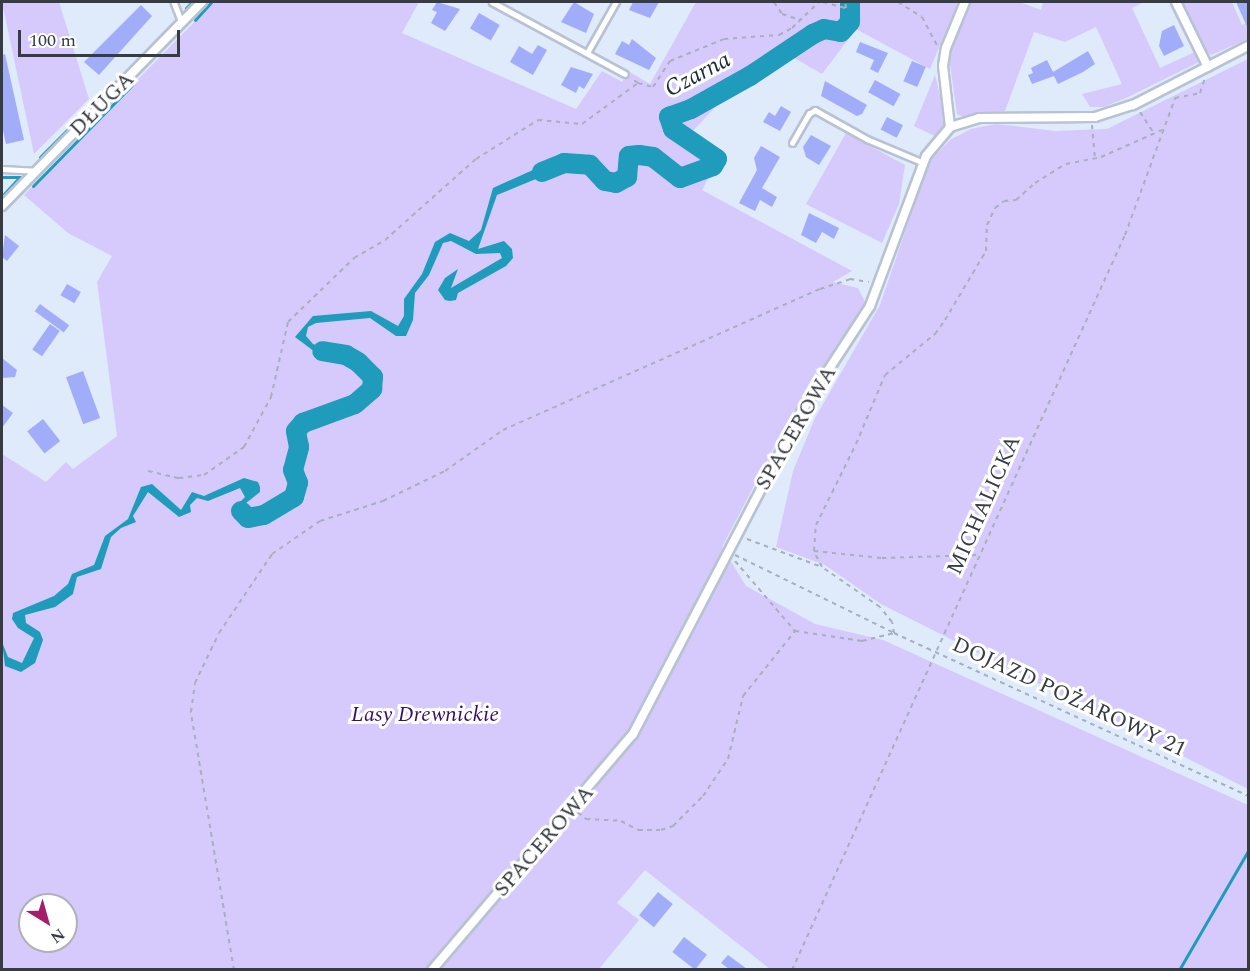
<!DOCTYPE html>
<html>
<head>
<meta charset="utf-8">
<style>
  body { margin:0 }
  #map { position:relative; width:1250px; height:971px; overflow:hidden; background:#dfeafa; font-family:Spectral,serif }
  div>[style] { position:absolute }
  .green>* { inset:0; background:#d6c9fc }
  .water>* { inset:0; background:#1f9bbb }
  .stream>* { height:3px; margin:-1.5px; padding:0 1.5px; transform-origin:1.5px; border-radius:1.5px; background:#1f9bbb }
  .river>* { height:20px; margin:-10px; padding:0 10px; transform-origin:10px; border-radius:10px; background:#1f9bbb }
  .building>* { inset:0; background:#a2adf9; transform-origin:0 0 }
  .path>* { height:2px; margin-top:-1px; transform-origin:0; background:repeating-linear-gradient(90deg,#a7b0bd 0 4.5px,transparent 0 9px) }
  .roads { filter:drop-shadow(2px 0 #b8c2d2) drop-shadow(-2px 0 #b8c2d2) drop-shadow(0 2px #b8c2d2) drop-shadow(0 -2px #b8c2d2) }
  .lane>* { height:4.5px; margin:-2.25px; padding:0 2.25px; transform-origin:2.25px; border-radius:2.25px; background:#fff }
  .street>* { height:8px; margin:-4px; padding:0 4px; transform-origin:4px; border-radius:4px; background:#fff }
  span { translate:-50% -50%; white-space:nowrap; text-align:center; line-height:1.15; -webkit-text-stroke:6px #fff; paint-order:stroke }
  .street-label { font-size:22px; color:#373b42 }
  .park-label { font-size:22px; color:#360f68; font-style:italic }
  .water-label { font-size:24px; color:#1a2e35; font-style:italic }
  .frame { position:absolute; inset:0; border:3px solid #373b42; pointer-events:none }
  .north { position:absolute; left:18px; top:893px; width:60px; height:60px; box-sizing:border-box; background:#fff; border:2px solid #afb1b3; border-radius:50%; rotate:143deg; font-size:16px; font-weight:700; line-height:24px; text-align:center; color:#373b42 }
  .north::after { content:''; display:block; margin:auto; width:21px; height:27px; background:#a51e69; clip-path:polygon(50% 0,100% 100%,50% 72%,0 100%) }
  .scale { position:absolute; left:18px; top:30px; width:162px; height:27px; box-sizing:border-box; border:3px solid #373b42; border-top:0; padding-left:8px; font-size:18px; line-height:21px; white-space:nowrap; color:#373b42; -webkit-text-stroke:4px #fff; paint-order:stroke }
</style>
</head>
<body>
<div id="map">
  <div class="green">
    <i style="clip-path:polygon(2px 2px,59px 2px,89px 99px,34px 154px)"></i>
    <i style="clip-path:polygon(evenodd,214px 2px,419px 2px,402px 33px,576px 109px,602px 71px,622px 82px,628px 71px,650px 84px,696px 2px,836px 2px,844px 6px,844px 2px,958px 2px,930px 69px,856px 29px,822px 74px,789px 55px,719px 103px,690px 134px,722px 152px,702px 190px,852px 271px,833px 282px,858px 288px,866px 304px,792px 413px,722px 547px,746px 586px,815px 624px,883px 640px,1248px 805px,1248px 969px,770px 969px,645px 870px,617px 903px,639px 920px,599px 969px,2px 969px,2px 454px,46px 482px,66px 462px,73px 469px,117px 436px,97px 282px,112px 256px,68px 233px,24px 195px,214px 2px,30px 905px,66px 905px,66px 941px,30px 941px,30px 905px)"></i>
    <i style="clip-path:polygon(969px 2px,1019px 2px,1041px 10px,1043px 2px,1144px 2px,1132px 8px,1160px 68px,1197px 51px,1199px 59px,1197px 63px,1126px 98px,1104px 107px,1090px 107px,1082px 94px,1122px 84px,1096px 27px,1065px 42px,1034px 32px,1005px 111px,963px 117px,957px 114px,949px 57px)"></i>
    <i style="clip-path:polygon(1180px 2px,1232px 2px,1242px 25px,1248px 22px,1248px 39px,1211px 55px,1203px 48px)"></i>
    <i style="clip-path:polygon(1248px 59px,1248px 789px,881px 604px,825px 565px,776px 547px,793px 471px,815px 418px,880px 305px,929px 162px,950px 140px,971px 129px,996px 124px,1055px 131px,1107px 129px)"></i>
    <i style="clip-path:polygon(935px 75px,946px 119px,937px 137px,914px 126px)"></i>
    <i style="clip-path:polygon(846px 133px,905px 165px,899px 204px,882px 243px,806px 204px)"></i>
  </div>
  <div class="water">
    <i style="clip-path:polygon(565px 161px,565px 167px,497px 195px,478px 249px,504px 241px,512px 249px,513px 258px,506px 266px,458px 293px,456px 300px,450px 301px,445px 300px,438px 290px,445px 278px,458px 269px,451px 288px,502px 258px,500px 253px,476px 254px,451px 241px,443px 243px,429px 275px,415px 293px,413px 320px,406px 336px,396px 336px,370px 318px,316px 323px,308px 327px,306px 336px,313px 344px,332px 351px,339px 348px,349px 354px,345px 358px,315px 352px,295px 337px,313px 316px,371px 311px,398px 326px,404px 316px,404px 299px,422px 274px,435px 242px,450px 233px,469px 241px,481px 230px,493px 188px,544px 165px)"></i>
    <i style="clip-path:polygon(244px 478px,258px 482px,260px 487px,260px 492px,246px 503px,246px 510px,264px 510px,264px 521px,235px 517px,233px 509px,245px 497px,240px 488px,208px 501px,197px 498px,190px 505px,191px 512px,179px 517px,148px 492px,133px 516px,136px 522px,121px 528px,111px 537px,101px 569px,77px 577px,73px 594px,55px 607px,25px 615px,26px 623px,40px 632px,43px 640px,35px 663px,21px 672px,5px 666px,2px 642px,8px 657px,22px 663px,34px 638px,18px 628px,12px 619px,13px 613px,54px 596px,68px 584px,72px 574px,94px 565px,105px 536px,128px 519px,141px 487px,152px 484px,181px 510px,192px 492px,204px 496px)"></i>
  </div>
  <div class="stream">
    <i style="left:186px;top:8px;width:8px;rotate:-45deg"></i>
    <i style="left:195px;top:20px;width:24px;rotate:-48deg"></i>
    <i style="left:40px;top:157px;width:71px;rotate:-45deg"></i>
    <i style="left:2px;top:177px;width:18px"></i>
    <i style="left:33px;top:186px;width:141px;rotate:-45.6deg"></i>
    <i style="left:2px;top:196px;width:26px;rotate:-47deg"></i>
    <i style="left:1179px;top:970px;width:138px;rotate:-59.9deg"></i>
  </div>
  <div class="river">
    <i style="left:542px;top:172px;width:24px;rotate:-22deg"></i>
    <i style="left:564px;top:163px;width:26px;rotate:4deg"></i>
    <i style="left:590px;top:165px;width:22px;rotate:47deg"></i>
    <i style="left:605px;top:181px;width:11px;rotate:10deg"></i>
    <i style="left:616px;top:183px;width:13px;rotate:-29deg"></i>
    <i style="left:627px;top:177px;width:21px;rotate:-85deg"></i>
    <i style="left:629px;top:156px;width:10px;rotate:-6deg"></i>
    <i style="left:639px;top:155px;width:14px;rotate:8deg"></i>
    <i style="left:653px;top:157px;width:34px;rotate:38deg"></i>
    <i style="left:680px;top:178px;width:35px;rotate:-20deg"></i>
    <i style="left:713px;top:166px;width:8px;rotate:-60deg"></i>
    <i style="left:717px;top:159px;width:53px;rotate:-145.7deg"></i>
    <i style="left:673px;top:129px;width:13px;rotate:-108deg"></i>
    <i style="left:669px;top:117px;width:23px;rotate:-20deg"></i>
    <i style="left:691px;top:109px;width:68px;rotate:-29.2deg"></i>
    <i style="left:750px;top:76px;width:76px;rotate:-33.7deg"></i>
    <i style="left:813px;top:34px;width:12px;rotate:-24deg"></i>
    <i style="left:824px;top:29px;width:17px;rotate:10deg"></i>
    <i style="left:841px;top:32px;width:13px;rotate:-48deg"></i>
    <i style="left:850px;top:22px;width:20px;rotate:-90deg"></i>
    <i style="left:241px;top:511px;width:10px;rotate:45deg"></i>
    <i style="left:248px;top:518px;width:16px;rotate:-11deg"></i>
    <i style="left:264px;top:515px;width:35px;rotate:-31deg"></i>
    <i style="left:294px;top:497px;width:15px;rotate:-74deg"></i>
    <i style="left:298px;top:483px;width:14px;rotate:-111deg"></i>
    <i style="left:293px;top:470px;width:24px;rotate:-75deg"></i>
    <i style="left:299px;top:447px;width:16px;rotate:-101deg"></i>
    <i style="left:296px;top:431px;width:11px;rotate:-49deg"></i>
    <i style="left:303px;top:423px;width:55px;rotate:-20.1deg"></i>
    <i style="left:355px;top:404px;width:23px;rotate:-41deg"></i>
    <i style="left:372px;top:389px;width:12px;rotate:-85deg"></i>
    <i style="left:373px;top:377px;width:21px;rotate:-135deg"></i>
    <i style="left:358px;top:362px;width:14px;rotate:-150deg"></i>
    <i style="left:346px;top:355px;width:24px;rotate:-171deg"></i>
  </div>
  <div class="building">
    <i style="clip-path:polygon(437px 2px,460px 9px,445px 31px,431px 23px,437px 12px,432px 10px)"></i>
    <i style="clip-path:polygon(574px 2px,594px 14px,586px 33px,561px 22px)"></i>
    <i style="clip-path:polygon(633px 2px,659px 2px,650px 18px,629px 10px)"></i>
    <i style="clip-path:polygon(1236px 2px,1248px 2px,1248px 29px)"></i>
    <i style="clip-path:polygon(141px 5px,152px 16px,99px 75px,84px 62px)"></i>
    <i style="left:479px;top:13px;width:24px;height:18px;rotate:30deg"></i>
    <i style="clip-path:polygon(1174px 25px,1184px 46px,1164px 56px,1159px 46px,1162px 31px)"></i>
    <i style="clip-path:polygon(632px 39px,656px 58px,649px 70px,615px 54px,622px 41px,629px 45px)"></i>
    <i style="clip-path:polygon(860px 42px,888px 53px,878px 73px,870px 69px,874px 60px,856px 52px)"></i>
    <i style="clip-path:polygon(538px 45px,547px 50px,533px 75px,510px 62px,519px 46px,532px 54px)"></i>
    <i style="clip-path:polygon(1088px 51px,1095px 64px,1083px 72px,1058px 84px,1054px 76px,1032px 84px,1028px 75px,1033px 73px,1031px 68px,1047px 60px,1053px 72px)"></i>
    <i style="clip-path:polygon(5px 54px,24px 140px,6px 144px,2px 126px,2px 55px)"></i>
    <i style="left:912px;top:61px;width:15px;height:22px;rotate:23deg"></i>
    <i style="clip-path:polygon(571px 67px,593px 74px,584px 89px,579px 86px,576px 93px,561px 85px)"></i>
    <i style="left:875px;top:80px;width:29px;height:14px;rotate:29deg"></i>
    <i style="clip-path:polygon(825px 81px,867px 105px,862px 114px,857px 116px,821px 96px)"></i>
    <i style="clip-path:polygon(781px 106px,791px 112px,780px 131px,763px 122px,769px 112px,775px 116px)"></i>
    <i style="left:887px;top:117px;width:18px;height:14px;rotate:27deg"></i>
    <i style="clip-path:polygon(811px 135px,831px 146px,819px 165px,806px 157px,803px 147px)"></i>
    <i style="clip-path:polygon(761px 146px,780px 157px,762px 188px,777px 197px,772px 207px,760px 200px,755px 211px,739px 203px,757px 170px,754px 158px)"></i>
    <i style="clip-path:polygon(809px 213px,839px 228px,834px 239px,822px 232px,816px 243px,801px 235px)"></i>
    <i style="clip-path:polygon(5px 235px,19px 246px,7px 261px,2px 257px)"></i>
    <i style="left:67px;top:284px;width:16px;height:13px;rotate:30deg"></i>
    <i style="left:40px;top:304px;width:36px;height:9px;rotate:36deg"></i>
    <i style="left:50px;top:324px;width:12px;height:31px;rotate:35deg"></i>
    <i style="clip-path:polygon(2px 358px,17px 370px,15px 377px,2px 378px)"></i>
    <i style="left:83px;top:371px;width:50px;height:18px;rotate:70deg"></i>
    <i style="clip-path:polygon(2px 405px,13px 413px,2px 428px)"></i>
    <i style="left:43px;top:419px;width:28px;height:20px;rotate:52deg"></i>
    <i style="left:658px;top:892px;width:19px;height:30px;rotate:39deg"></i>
    <i style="left:684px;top:937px;width:29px;height:19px;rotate:38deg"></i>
    <i style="clip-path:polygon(728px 955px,747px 969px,729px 969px,721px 963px)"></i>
  </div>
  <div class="path">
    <i style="left:774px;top:2px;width:14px;rotate:56deg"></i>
    <i style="left:782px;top:14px;width:20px;rotate:18deg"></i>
    <i style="left:823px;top:2px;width:24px;rotate:15deg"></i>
    <i style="left:846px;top:8px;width:6px;rotate:-99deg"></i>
    <i style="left:898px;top:2px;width:28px;rotate:32deg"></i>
    <i style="left:922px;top:17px;width:32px;rotate:62deg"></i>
    <i style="left:638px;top:83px;width:16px;rotate:15deg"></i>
    <i style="left:653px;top:87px;width:31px;rotate:-57deg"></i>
    <i style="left:670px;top:61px;width:58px;rotate:-22.2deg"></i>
    <i style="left:724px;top:39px;width:55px;rotate:-4.2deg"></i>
    <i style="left:779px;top:35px;width:15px;rotate:-28deg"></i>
    <i style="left:792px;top:28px;width:37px;rotate:-44deg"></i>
    <i style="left:1140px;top:112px;width:24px;rotate:57deg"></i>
    <i style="left:1092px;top:125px;width:33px;rotate:85deg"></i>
    <i style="left:148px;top:471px;width:32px;rotate:13deg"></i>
    <i style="left:179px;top:478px;width:25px;rotate:-7deg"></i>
    <i style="left:204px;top:475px;width:49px;rotate:-35deg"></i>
    <i style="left:244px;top:447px;width:57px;rotate:-61.6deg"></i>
    <i style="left:271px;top:397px;width:77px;rotate:-77.2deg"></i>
    <i style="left:288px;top:322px;width:92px;rotate:-44.1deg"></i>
    <i style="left:354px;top:258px;width:36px;rotate:-30deg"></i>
    <i style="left:385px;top:240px;width:122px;rotate:-41.7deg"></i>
    <i style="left:476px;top:159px;width:73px;rotate:-32.2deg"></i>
    <i style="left:538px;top:120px;width:44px;rotate:5.2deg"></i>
    <i style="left:582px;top:124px;width:69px;rotate:-36.2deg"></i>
    <i style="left:638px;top:83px;width:9px;rotate:-144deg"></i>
    <i style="left:747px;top:539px;width:80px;rotate:20.5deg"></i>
    <i style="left:814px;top:551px;width:68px;rotate:5.9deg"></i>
    <i style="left:882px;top:558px;width:96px;rotate:-1.8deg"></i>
    <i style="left:735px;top:555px;width:177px;rotate:26.1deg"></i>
    <i style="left:894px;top:633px;width:390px;rotate:24.7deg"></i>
    <i style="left:735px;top:561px;width:92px;rotate:49.4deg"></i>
    <i style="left:795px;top:631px;width:68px;rotate:8.5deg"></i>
    <i style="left:862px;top:641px;width:33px;rotate:-14deg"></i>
    <i style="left:894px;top:633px;width:11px;rotate:-100deg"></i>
    <i style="left:892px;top:622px;width:19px;rotate:-129deg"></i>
    <i style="left:880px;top:607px;width:70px;rotate:-145.4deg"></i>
    <i style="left:822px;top:567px;width:18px;rotate:-117deg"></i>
    <i style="left:814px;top:551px;width:26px;rotate:-86deg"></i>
    <i style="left:816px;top:525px;width:90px;rotate:-63.7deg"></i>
    <i style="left:856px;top:444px;width:75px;rotate:-67.2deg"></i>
    <i style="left:885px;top:375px;width:65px;rotate:-39.4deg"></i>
    <i style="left:935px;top:334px;width:17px;rotate:-54deg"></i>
    <i style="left:945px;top:320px;width:80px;rotate:-59.3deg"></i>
    <i style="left:986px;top:251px;width:26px;rotate:-88deg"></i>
    <i style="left:987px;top:225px;width:19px;rotate:-65deg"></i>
    <i style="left:995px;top:208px;width:11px;rotate:-38deg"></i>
    <i style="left:1004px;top:201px;width:12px;rotate:-5deg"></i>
    <i style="left:1016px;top:200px;width:25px;rotate:-42deg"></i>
    <i style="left:1035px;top:183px;width:36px;rotate:-32deg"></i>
    <i style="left:1066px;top:164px;width:36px;rotate:-11deg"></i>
    <i style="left:1101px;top:157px;width:67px;rotate:-23.9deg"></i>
    <i style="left:578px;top:812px;width:11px;rotate:41deg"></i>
    <i style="left:586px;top:819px;width:35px;rotate:3deg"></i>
    <i style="left:621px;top:821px;width:19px;rotate:28deg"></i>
    <i style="left:638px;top:830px;width:23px"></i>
    <i style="left:661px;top:830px;width:13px;rotate:-18deg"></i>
    <i style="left:673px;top:826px;width:42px;rotate:-45deg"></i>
    <i style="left:703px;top:796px;width:45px;rotate:-56deg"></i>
    <i style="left:728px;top:759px;width:65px;rotate:-76.6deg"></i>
    <i style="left:743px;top:696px;width:83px;rotate:-51.3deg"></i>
    <i style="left:234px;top:970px;width:262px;rotate:-99.5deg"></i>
    <i style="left:191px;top:712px;width:29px;rotate:-82deg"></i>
    <i style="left:195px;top:683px;width:55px;rotate:-64.4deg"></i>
    <i style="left:219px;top:633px;width:95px;rotate:-56.1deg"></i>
    <i style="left:272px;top:554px;width:58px;rotate:-34.5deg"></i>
    <i style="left:320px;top:521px;width:66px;rotate:-17.6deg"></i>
    <i style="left:383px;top:501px;width:69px;rotate:-25.8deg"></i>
    <i style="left:445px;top:471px;width:71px;rotate:-35.3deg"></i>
    <i style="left:503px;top:430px;width:347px;rotate:-24deg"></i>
    <i style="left:820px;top:289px;width:32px;rotate:-18deg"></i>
    <i style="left:850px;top:279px;width:19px;rotate:9deg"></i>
    <i style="left:792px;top:970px;width:807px;rotate:-65.63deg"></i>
    <i style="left:1125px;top:235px;width:146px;rotate:-69.9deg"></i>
    <i style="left:1175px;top:98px;width:25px;rotate:-11deg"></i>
    <i style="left:1200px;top:93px;width:16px;rotate:-72deg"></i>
  </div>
  <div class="roads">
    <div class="lane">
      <i style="left:174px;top:2px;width:22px;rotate:69deg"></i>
      <i style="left:492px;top:2px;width:151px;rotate:28.4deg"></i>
      <i style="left:587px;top:53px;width:59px;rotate:-60.4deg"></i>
      <i style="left:792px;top:143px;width:34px;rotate:-60deg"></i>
      <i style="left:809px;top:114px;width:7px;rotate:-34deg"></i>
      <i style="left:815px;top:110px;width:60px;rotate:29.1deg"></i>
      <i style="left:867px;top:139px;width:62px;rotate:22.8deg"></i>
      <i style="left:2px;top:169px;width:33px;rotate:3deg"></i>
    </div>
    <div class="street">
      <i style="left:1176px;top:2px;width:72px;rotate:63.8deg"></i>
      <i style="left:950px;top:127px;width:61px;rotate:-96.5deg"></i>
      <i style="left:943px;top:66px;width:18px;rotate:-81deg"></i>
      <i style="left:946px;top:48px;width:50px;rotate:-67.6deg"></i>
      <i style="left:2px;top:206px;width:286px;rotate:-45.6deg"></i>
      <i style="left:432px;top:970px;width:310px;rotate:-49.6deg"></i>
      <i style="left:633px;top:734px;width:363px;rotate:-62.4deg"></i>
      <i style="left:801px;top:412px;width:126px;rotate:-56.9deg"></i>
      <i style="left:870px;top:306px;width:160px;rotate:-69.5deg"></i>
      <i style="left:926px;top:156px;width:38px;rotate:-50deg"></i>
      <i style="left:950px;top:127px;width:30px;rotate:-17deg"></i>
      <i style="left:979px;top:118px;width:116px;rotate:-0.5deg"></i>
      <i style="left:1095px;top:117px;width:40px;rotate:-18deg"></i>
      <i style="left:1133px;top:105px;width:129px;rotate:-27.2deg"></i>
    </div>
  </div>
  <div class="street-label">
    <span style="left:102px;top:104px;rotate:-45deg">DŁUGA</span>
    <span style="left:796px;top:428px;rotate:-60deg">SPACEROWA</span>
    <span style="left:984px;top:505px;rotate:-66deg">MICHALICKA</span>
    <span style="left:1069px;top:697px;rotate:25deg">DOJAZD POŻAROWY 21</span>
    <span style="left:544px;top:841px;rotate:-49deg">SPACEROWA</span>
  </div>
  <div class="park-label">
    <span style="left:425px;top:715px">Lasy Drewnickie</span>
  </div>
  <div class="water-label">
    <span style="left:698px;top:75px;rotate:-28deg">Czarna</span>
  </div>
  <div class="frame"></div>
  <div class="north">N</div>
  <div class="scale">100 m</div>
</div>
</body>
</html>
